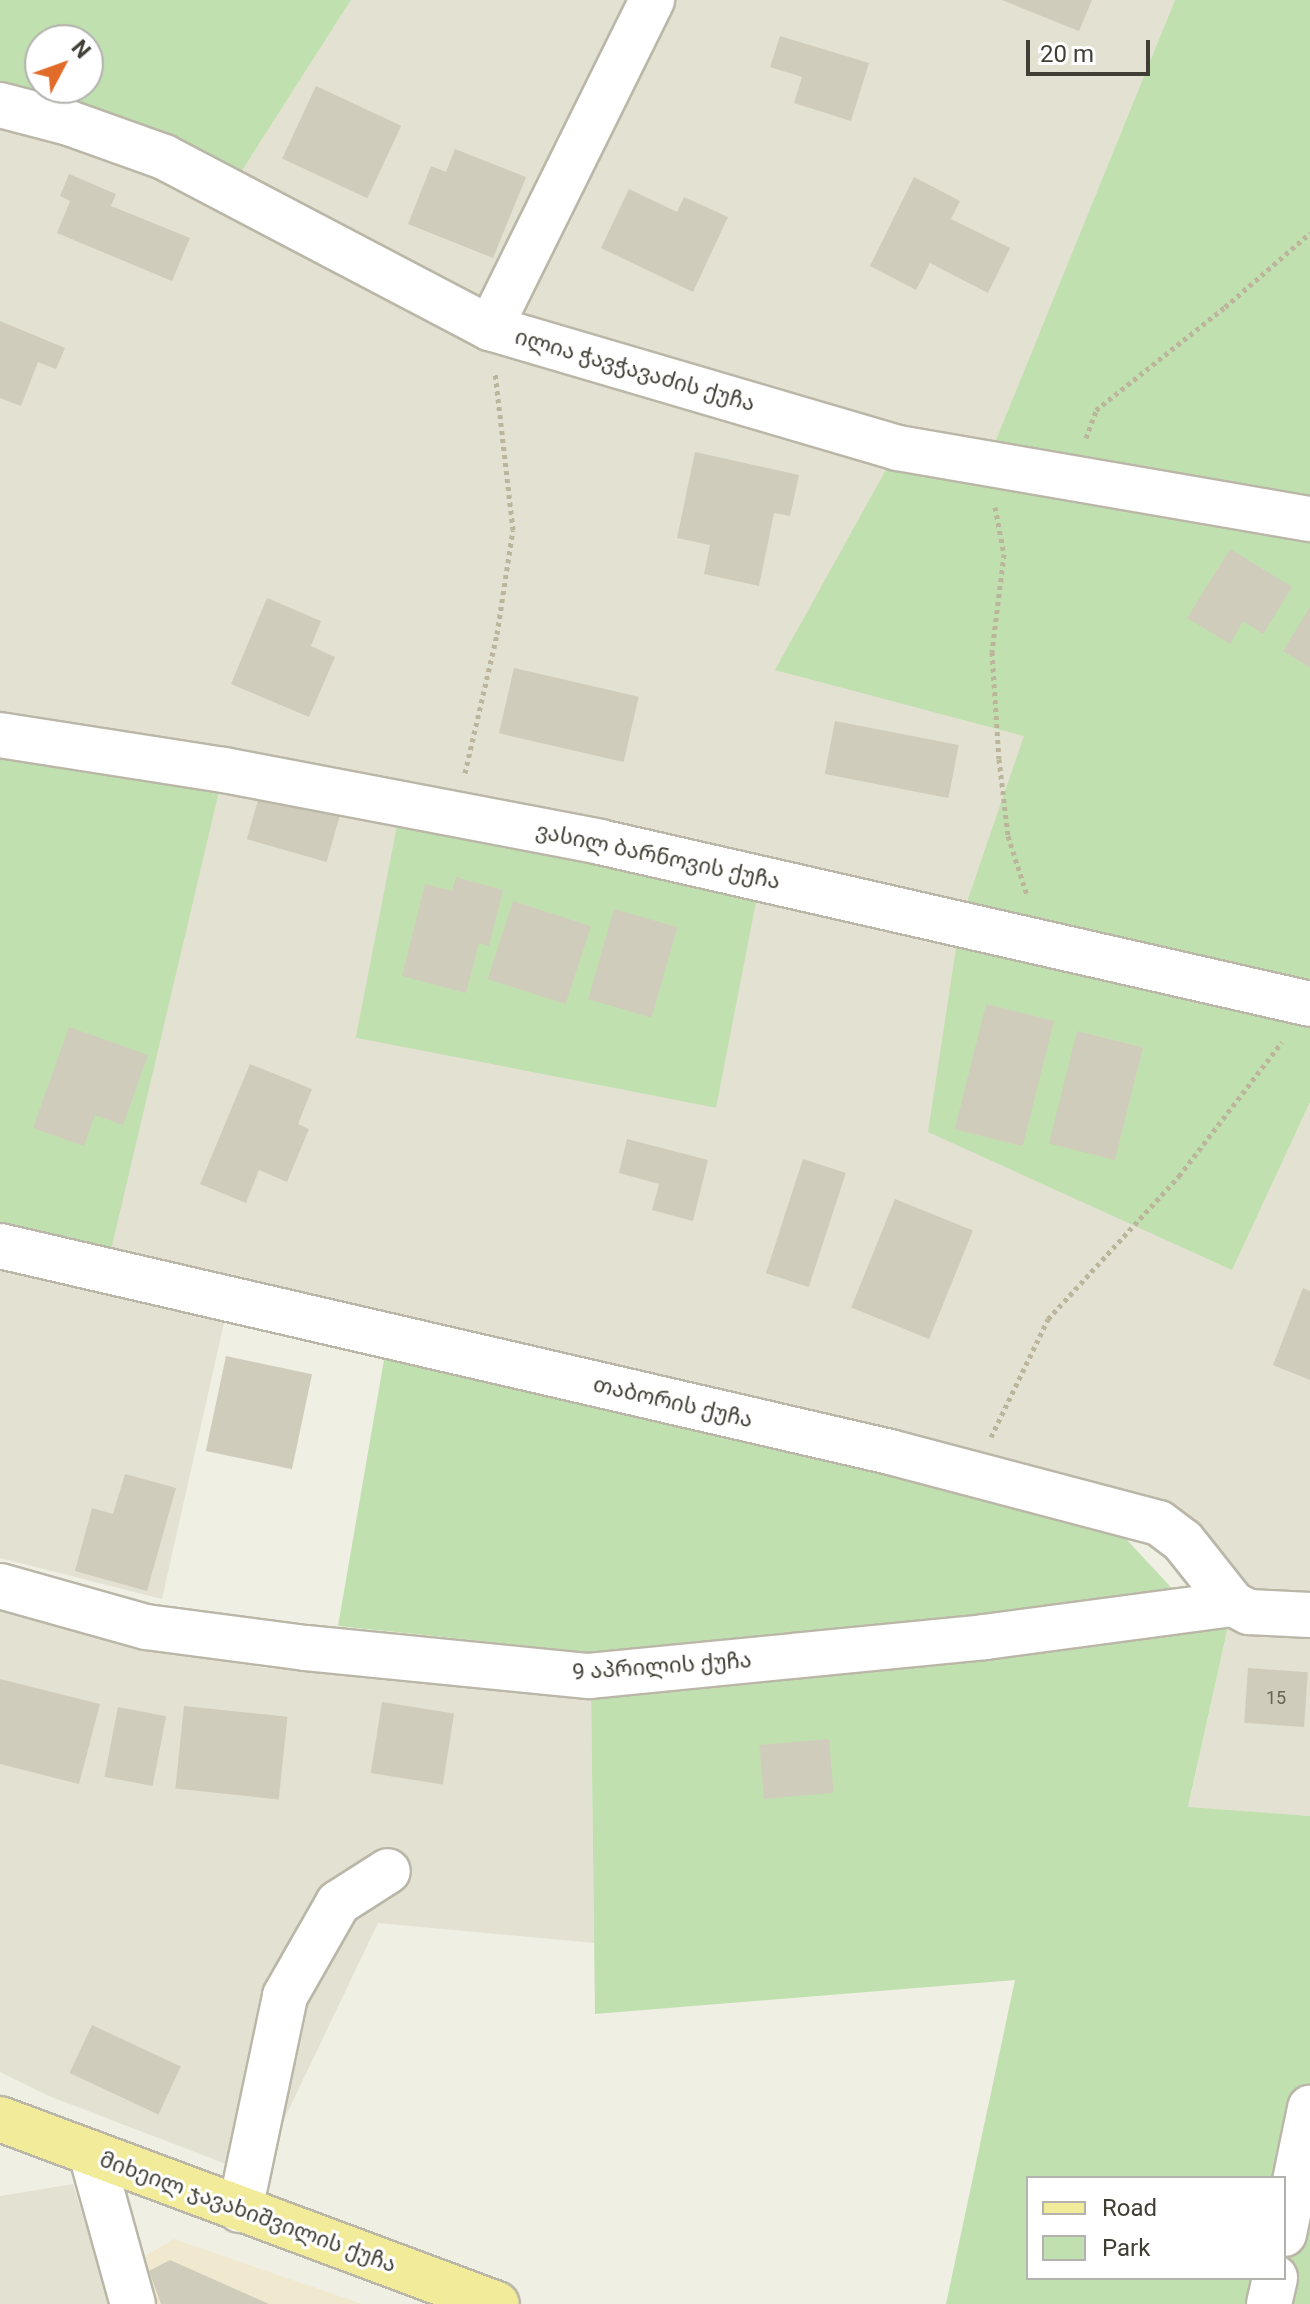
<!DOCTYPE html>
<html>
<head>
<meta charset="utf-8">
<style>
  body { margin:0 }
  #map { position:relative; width:1310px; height:2304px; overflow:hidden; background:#f0efe4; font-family:Roboto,"Noto Sans Georgian",sans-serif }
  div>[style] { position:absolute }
  .residential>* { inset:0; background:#e3e1d2 }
  .commercial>* { inset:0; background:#f0e9d0 }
  .green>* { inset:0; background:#c1e0b0; transform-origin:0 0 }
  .building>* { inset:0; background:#d0ccbb; transform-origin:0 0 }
  .path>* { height:5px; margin-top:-2.5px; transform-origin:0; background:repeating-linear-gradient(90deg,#bab59b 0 4px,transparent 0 8px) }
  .roads { filter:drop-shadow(2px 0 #bab7a8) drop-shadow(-2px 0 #bab7a8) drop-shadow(0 2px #bab7a8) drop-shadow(0 -2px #bab7a8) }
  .minor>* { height:44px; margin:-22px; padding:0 22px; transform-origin:22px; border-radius:22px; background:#fff }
  .major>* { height:44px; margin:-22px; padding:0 22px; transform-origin:22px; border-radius:22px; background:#f2ec9a }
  span { translate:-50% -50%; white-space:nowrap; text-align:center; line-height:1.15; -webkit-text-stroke:6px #fff; paint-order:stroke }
  .number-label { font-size:18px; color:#656256 }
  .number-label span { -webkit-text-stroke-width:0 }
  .street-label { font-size:22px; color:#413f35 }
  .legend { position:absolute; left:1026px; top:2176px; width:260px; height:104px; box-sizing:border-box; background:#fff; border:2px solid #b3b2ae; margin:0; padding:10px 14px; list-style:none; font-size:24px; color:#413f35 }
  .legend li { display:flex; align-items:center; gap:16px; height:40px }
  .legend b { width:40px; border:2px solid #b3b2ae }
  .north { position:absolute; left:24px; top:24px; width:80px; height:80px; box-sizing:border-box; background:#fff; border:2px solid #b3b2ae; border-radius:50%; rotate:49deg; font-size:22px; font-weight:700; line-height:32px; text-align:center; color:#413f35 }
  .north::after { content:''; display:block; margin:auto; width:28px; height:36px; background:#e16c29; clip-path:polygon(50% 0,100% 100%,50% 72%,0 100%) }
  .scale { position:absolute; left:1026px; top:40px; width:124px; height:36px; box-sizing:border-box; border:4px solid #413f35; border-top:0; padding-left:10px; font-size:24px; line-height:28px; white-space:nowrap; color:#413f35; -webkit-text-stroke:6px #fff; paint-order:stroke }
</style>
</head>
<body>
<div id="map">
  <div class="residential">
    <i style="clip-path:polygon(351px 0,1175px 0,987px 463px,1025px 736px,960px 922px,1231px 1270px,1310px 1102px,1310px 1816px,1188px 1808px,1233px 1604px,1183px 1541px,106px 1271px,0 735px,0 105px,229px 191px)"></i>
    <i style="clip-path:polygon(0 1259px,226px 1314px,162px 1599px,0 1558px)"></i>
    <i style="clip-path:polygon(0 1602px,142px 1648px,265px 1668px,591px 1692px,594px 1943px,378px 1923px,257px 2176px,49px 2096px,0 2072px)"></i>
    <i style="clip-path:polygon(73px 2184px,109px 2304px,0 2304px,0 2196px)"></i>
  </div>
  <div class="commercial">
    <i style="clip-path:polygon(174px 2239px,362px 2304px,154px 2304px,140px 2259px)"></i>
  </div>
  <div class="green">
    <i style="clip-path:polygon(evenodd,0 0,351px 0,229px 191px,0 105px,0 0,40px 40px,88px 40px,88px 88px,40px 88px,40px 40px)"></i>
    <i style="clip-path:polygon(1175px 0,1310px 0,1310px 1102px,1232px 1270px,928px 1132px,960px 922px,1024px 736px,775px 670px,898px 448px,987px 462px)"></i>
    <i style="clip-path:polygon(0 735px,224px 770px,106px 1271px,0 1246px)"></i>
    <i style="left:401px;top:805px;width:367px;height:237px;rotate:11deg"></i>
    <i style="clip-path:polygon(385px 1354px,1116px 1528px,1179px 1596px,636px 1657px,338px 1626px)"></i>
    <i style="clip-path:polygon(evenodd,1233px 1604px,1188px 1807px,1310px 1816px,1310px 2304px,946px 2304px,1015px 1980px,595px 2014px,591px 1692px,1233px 1604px,1028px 2178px,1284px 2178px,1284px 2278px,1028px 2278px,1028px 2178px)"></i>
  </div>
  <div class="building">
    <i style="clip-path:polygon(1002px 0,1092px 0,1079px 31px)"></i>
    <i style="clip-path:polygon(780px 36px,869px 63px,851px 121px,794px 103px,802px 77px,770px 67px)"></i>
    <i style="left:316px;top:86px;width:94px;height:80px;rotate:25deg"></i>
    <i style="clip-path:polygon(455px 149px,526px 177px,493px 258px,408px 224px,431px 166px,446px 172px)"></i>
    <i style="clip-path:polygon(69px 174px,116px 194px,111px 206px,190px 238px,172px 281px,57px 233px,70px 201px,60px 196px)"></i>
    <i style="clip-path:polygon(914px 177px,960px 201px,951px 219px,1010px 248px,988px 293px,930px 263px,916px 290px,870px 266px)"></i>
    <i style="clip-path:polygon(629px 189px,677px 212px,684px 197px,728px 217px,693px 292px,601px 248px)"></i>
    <i style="clip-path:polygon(0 321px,65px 348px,56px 369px,38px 362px,21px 406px,0 398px)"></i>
    <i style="clip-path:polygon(695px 452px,799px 475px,790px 516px,774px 513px,759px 586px,704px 574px,710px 545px,677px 538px)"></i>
    <i style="clip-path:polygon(1230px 549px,1292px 587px,1263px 634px,1243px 621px,1230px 644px,1187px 618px)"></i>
    <i style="clip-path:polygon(267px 598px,321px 621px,311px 646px,335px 657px,309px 717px,231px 684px)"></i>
    <i style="clip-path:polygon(1310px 607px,1310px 668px,1283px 651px)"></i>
    <i style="left:514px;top:668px;width:128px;height:67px;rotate:13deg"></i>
    <i style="left:835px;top:721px;width:126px;height:54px;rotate:11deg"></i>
    <i style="left:260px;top:793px;width:83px;height:48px;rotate:16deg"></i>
    <i style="clip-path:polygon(456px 877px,503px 890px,489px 946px,479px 943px,466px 993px,402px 976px,425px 884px,452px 891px)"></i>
    <i style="left:513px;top:901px;width:82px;height:82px;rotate:18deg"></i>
    <i style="left:614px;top:909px;width:66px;height:94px;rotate:16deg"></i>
    <i style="left:986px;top:1004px;width:70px;height:129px;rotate:14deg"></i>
    <i style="clip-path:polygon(69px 1027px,148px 1055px,123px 1125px,95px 1115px,84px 1146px,33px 1128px)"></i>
    <i style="left:1077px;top:1031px;width:68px;height:116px;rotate:14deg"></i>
    <i style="clip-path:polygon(250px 1064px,312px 1089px,298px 1124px,309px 1129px,287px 1182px,259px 1170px,246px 1203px,200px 1184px)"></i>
    <i style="clip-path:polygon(627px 1139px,708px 1160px,693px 1221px,652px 1210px,659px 1184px,619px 1173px)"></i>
    <i style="left:803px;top:1159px;width:45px;height:120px;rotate:18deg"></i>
    <i style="left:895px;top:1199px;width:84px;height:117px;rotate:22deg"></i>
    <i style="clip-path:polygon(1303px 1288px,1310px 1291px,1310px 1380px,1273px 1365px)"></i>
    <i style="left:226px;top:1356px;width:88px;height:97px;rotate:12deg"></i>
    <i style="clip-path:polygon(125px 1474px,176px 1488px,147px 1591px,75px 1571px,92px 1508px,113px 1514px)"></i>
    <i style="left:1248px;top:1668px;width:60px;height:55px;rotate:4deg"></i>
    <i style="clip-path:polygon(0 1679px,100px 1704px,79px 1784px,0 1764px)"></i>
    <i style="left:382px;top:1702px;width:73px;height:72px;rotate:9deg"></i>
    <i style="left:184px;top:1706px;width:104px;height:83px;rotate:6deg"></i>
    <i style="left:118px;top:1707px;width:49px;height:71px;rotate:11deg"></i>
    <i style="left:829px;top:1739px;width:54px;height:70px;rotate:85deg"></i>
    <i style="left:92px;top:2025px;width:98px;height:53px;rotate:25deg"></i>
    <i style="clip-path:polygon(170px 2260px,269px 2304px,161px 2304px,149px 2271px)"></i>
  </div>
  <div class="path">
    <i style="left:1086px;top:438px;width:30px;rotate:-70deg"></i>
    <i style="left:1096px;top:410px;width:165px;rotate:-38.6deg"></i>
    <i style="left:1225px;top:307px;width:113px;rotate:-41deg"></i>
    <i style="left:995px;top:507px;width:48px;rotate:79.2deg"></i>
    <i style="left:1004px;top:554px;width:99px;rotate:97deg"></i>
    <i style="left:992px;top:652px;width:107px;rotate:86.3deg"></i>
    <i style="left:999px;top:759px;width:78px;rotate:83.3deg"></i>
    <i style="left:1008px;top:836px;width:62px;rotate:72.1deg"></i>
    <i style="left:465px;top:773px;width:143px;rotate:-77deg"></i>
    <i style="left:497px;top:634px;width:105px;rotate:-81.3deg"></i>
    <i style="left:513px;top:530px;width:159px;rotate:-96.5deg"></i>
    <i style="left:991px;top:1437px;width:131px;rotate:-64.2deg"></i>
    <i style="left:1048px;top:1319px;width:194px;rotate:-47.5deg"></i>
    <i style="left:1179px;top:1176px;width:169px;rotate:-52.5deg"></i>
  </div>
  <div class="roads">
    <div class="minor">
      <i style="left:0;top:105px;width:71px;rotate:14.6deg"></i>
      <i style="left:69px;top:123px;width:101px;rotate:19.7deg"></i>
      <i style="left:164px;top:157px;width:368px;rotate:27.7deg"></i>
      <i style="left:490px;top:328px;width:425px;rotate:16.4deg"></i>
      <i style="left:898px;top:448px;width:418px;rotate:9.8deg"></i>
      <i style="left:490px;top:328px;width:366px;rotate:-63.7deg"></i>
      <i style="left:0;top:735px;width:227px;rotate:8.9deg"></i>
      <i style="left:224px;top:770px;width:383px;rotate:10.8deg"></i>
      <i style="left:600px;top:842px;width:728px;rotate:12.85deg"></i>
      <i style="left:0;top:1246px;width:914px;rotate:13.03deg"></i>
      <i style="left:890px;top:1452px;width:278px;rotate:14.8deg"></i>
      <i style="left:1159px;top:1523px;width:30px;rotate:37deg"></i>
      <i style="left:1183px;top:1541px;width:80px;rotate:51.6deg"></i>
      <i style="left:1233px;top:1604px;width:18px;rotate:27deg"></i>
      <i style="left:1249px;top:1612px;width:61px;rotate:2.8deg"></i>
      <i style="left:0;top:1586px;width:152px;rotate:15.7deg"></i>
      <i style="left:146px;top:1627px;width:161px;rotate:7.5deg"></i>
      <i style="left:306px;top:1648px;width:284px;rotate:5.7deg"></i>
      <i style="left:589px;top:1676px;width:398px;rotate:-5.6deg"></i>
      <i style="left:985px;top:1637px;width:250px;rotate:-7.6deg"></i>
      <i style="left:91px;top:2153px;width:157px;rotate:74.5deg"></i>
      <i style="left:240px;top:2210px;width:219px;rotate:-78.1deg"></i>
      <i style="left:285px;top:1996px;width:107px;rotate:-60.3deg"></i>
      <i style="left:338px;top:1903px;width:59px;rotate:-32.6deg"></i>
      <i style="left:1284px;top:2234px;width:129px;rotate:-78.3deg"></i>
      <i style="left:1269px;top:2304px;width:27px;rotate:-77deg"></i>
    </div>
    <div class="major">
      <i style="left:0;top:2119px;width:530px;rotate:20.42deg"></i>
    </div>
  </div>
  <div class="number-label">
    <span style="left:1276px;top:1698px">15</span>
  </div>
  <div class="street-label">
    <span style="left:635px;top:370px;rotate:16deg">ილია ჭავჭავაძის ქუჩა</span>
    <span style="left:658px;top:856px;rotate:12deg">ვასილ ბარნოვის ქუჩა</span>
    <span style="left:673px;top:1402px;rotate:13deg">თაბორის ქუჩა</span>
    <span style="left:662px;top:1666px;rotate:-4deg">9 აპრილის ქუჩა</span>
    <span style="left:248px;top:2212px;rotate:20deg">მიხეილ ჯავახიშვილის ქუჩა</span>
  </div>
  <ul class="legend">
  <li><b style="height:10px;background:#f2ec9a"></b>Road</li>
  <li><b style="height:22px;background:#c1e0b0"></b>Park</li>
  </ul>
  <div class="north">N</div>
  <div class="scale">20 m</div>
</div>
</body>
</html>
